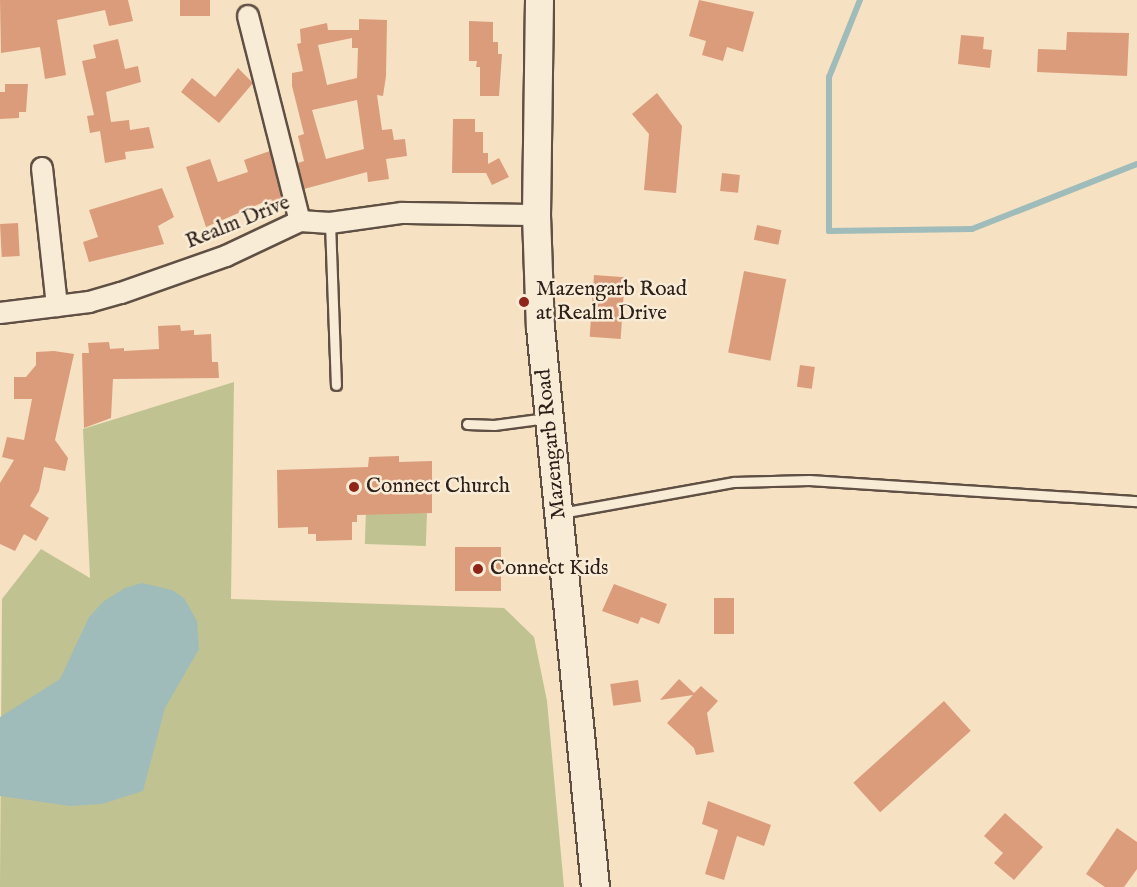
<!DOCTYPE html>
<html>
<head>
<meta charset="utf-8">
<style>
  body { margin:0 }
  #map { position:relative; width:1137px; height:887px; overflow:hidden; background:#f6e1c2; font-family:"IM FELL English",serif }
  div>[style] { position:absolute }
  .green>* { inset:0; background:#c0c291; transform-origin:0 0 }
  .water>* { inset:0; background:#9fbcbb }
  .stream>* { height:6px; margin:-3px; padding:0 3px; transform-origin:3px; border-radius:3px; background:#9fbcbb }
  .building>* { inset:0; background:#db9c7c; transform-origin:0 0 }
  .roads { filter:drop-shadow(2px 0 #605044) drop-shadow(-2px 0 #605044) drop-shadow(0 2px #605044) drop-shadow(0 -2px #605044) }
  .service>* { height:9px; margin:-4.5px; padding:0 4.5px; transform-origin:4.5px; border-radius:4.5px; background:#f9ecd7 }
  .minor>* { height:20px; margin:-10px; padding:0 10px; transform-origin:10px; border-radius:10px; background:#f9ecd7 }
  .secondary>* { height:27px; margin:-13.5px; padding:0 13.5px; transform-origin:13.5px; border-radius:13.5px; background:#f9ecd7 }
  .dots>* { width:16px; height:16px; translate:-50% -50%; box-sizing:border-box; border:3px solid #f9ecd7; border-radius:50% }
  span { translate:-50% -50%; white-space:nowrap; text-align:center; line-height:1.15; -webkit-text-stroke:5px #f9ecd7; paint-order:stroke }
  .street-label { font-size:21px; color:#2e201a }
  .poi-label { font-size:21px; color:#2e201a }
  .left { translate:0 -50%; text-align:left }
</style>
</head>
<body>
<div id="map">
  <div class="green">
    <i style="clip-path:polygon(234px 382px,231px 599px,504px 608px,534px 637px,547px 701px,564px 887px,0 887px,2px 599px,41px 549px,90px 578px,83px 429px)"></i>
    <i style="left:366px;top:511px;width:61px;height:33px;rotate:2deg"></i>
  </div>
  <div class="water">
    <i style="clip-path:polygon(142px 583px,172px 590px,184px 598px,197px 621px,199px 649px,165px 708px,143px 791px,102px 804px,70px 806px,0 796px,0 717px,60px 679px,89px 617px,104px 601px,125px 588px)"></i>
  </div>
  <div class="stream">
    <i style="left:860px;top:0;width:83px;rotate:111.9deg"></i>
    <i style="left:829px;top:77px;width:154px;rotate:90deg"></i>
    <i style="left:829px;top:231px;width:143px;rotate:-0.8deg"></i>
    <i style="left:972px;top:229px;width:177px;rotate:-21.5deg"></i>
  </div>
  <div class="building">
    <i style="clip-path:polygon(0 0,128px 0,133px 21px,109px 26px,105px 10px,57px 20px,66px 75px,45px 79px,40px 47px,1px 53px)"></i>
    <i style="left:180px;top:0;width:30px;height:16px"></i>
    <i style="clip-path:polygon(699px 0,754px 12px,743px 52px,727px 47px,723px 61px,702px 55px,706px 41px,689px 36px)"></i>
    <i style="clip-path:polygon(evenodd,359px 19px,387px 20px,386px 76px,383px 96px,377px 95px,382px 130px,392px 129px,394px 140px,405px 139px,407px 156px,386px 159px,389px 179px,368px 182px,367px 172px,304px 189px,298px 163px,304px 161px,298px 136px,304px 134px,292px 86px,292px 73px,303px 71px,297px 44px,301px 43px,300px 29px,327px 23px,328px 30px,359px 30px,359px 19px,352px 38px,352px 48px,358px 48px,357px 78px,327px 85px,318px 45px,352px 38px,359px 19px,357px 100px,364px 149px,326px 159px,312px 110px,357px 100px)"></i>
    <i style="clip-path:polygon(469px 21px,493px 22px,493px 42px,498px 42px,498px 54px,502px 54px,499px 96px,480px 96px,480px 67px,476px 67px,477px 61px,469px 61px)"></i>
    <i style="clip-path:polygon(1067px 32px,1129px 33px,1127px 76px,1037px 72px,1038px 49px,1066px 50px)"></i>
    <i style="clip-path:polygon(961px 35px,984px 37px,983px 49px,992px 50px,990px 68px,958px 64px)"></i>
    <i style="clip-path:polygon(118px 39px,125px 69px,138px 66px,141px 82px,106px 92px,111px 122px,129px 120px,130px 130px,149px 127px,154px 148px,125px 152px,126px 159px,105px 163px,100px 131px,90px 133px,87px 116px,94px 115px,82px 61px,96px 58px,93px 45px)"></i>
    <i style="clip-path:polygon(238px 68px,253px 83px,219px 123px,181px 92px,192px 78px,215px 97px)"></i>
    <i style="clip-path:polygon(5px 84px,28px 84px,26px 112px,19px 112px,19px 118px,0 119px,0 92px,5px 92px)"></i>
    <i style="clip-path:polygon(657px 93px,682px 126px,676px 193px,644px 190px,649px 134px,632px 114px)"></i>
    <i style="clip-path:polygon(453px 119px,475px 119px,475px 132px,483px 132px,483px 153px,488px 153px,488px 164px,499px 158px,509px 177px,492px 185px,486px 173px,452px 173px)"></i>
    <i style="clip-path:polygon(270px 151px,283px 204px,274px 207px,271px 199px,206px 227px,186px 167px,210px 159px,218px 182px,248px 172px,244px 160px)"></i>
    <i style="left:722px;top:173px;width:18px;height:18px;rotate:6deg"></i>
    <i style="clip-path:polygon(162px 188px,174px 217px,158px 226px,164px 244px,89px 262px,83px 242px,98px 237px,89px 210px)"></i>
    <i style="left:18px;top:223px;width:33px;height:18px;rotate:87deg"></i>
    <i style="left:757px;top:225px;width:25px;height:15px;rotate:12deg"></i>
    <i style="left:744px;top:271px;width:43px;height:83px;rotate:11deg"></i>
    <i style="left:594px;top:275px;width:31px;height:62px;rotate:4deg"></i>
    <i style="clip-path:polygon(180px 325px,181px 331px,194px 330px,194px 335px,211px 334px,212px 362px,218px 362px,219px 378px,113px 379px,111px 418px,84px 428px,82px 353px,89px 353px,88px 343px,109px 342px,110px 349px,124px 348px,124px 351px,159px 349px,158px 326px)"></i>
    <i style="clip-path:polygon(54px 351px,74px 354px,55px 440px,68px 458px,65px 471px,44px 467px,39px 491px,30px 506px,49px 518px,36px 541px,24px 534px,15px 551px,0 544px,0 483px,14px 460px,2px 457px,7px 437px,24px 440px,32px 399px,14px 399px,14px 377px,26px 377px,36px 365px,36px 352px)"></i>
    <i style="left:800px;top:365px;width:15px;height:22px;rotate:8deg"></i>
    <i style="clip-path:polygon(399px 456px,399px 462px,432px 461px,432px 513px,357px 515px,357px 522px,352px 522px,352px 540px,316px 541px,316px 534px,308px 534px,308px 527px,278px 528px,277px 470px,368px 467px,369px 457px)"></i>
    <i style="left:455px;top:547px;width:46px;height:44px"></i>
    <i style="clip-path:polygon(614px 584px,667px 604px,659px 624px,641px 617px,638px 624px,602px 611px)"></i>
    <i style="left:714px;top:598px;width:20px;height:36px"></i>
    <i style="clip-path:polygon(679px 679px,694px 693px,701px 686px,718px 701px,707px 713px,714px 752px,696px 755px,694px 748px,667px 723px,693px 695px,660px 700px)"></i>
    <i style="left:638px;top:680px;width:22px;height:28px;rotate:82deg"></i>
    <i style="left:944px;top:701px;width:40px;height:122px;rotate:48deg"></i>
    <i style="clip-path:polygon(708px 801px,771px 825px,764px 846px,737px 836px,724px 880px,705px 874px,718px 830px,702px 824px)"></i>
    <i style="clip-path:polygon(1005px 813px,1043px 847px,1014px 880px,994px 863px,1003px 853px,984px 836px)"></i>
    <i style="clip-path:polygon(1117px 828px,1137px 842px,1137px 869px,1124px 887px,1105px 887px,1086px 874px)"></i>
  </div>
  <div class="roads">
    <div class="service">
      <i style="left:330px;top:223px;width:162px;rotate:87.9deg"></i>
      <i style="left:467px;top:424px;width:27px;rotate:2deg"></i>
      <i style="left:494px;top:425px;width:53px;rotate:-7.5deg"></i>
      <i style="left:561px;top:513px;width:176px;rotate:-10.2deg"></i>
      <i style="left:734px;top:482px;width:75px;rotate:-1.5deg"></i>
      <i style="left:809px;top:480px;width:329px;rotate:3.7deg"></i>
    </div>
    <div class="minor">
      <i style="left:248px;top:16px;width:211px;rotate:75.8deg"></i>
      <i style="left:42px;top:168px;width:139px;rotate:83.8deg"></i>
      <i style="left:0;top:313px;width:90px;rotate:-7deg"></i>
      <i style="left:89px;top:302px;width:33px;rotate:-16deg"></i>
      <i style="left:121px;top:293px;width:111px;rotate:-19.4deg"></i>
      <i style="left:226px;top:256px;width:82px;rotate:-25.3deg"></i>
      <i style="left:300px;top:221px;width:30px;rotate:4deg"></i>
      <i style="left:330px;top:223px;width:73px;rotate:-7.9deg"></i>
      <i style="left:402px;top:213px;width:134px;rotate:0.9deg"></i>
    </div>
    <div class="secondary">
      <i style="left:539px;top:0;width:215px;rotate:90.8deg"></i>
      <i style="left:536px;top:215px;width:112px;rotate:88deg"></i>
      <i style="left:540px;top:327px;width:563px;rotate:84.39deg"></i>
    </div>
  </div>
  <div class="dots">
    <i style="left:524px;top:302px;background:#8f2418"></i>
    <i style="left:354px;top:487px;background:#8f2418"></i>
    <i style="left:478px;top:569px;background:#8f2418"></i>
  </div>
  <div class="street-label">
    <span style="left:238px;top:223px;rotate:-22deg">Realm Drive</span>
    <span style="left:552px;top:444px;rotate:-96deg">Mazengarb Road</span>
  </div>
  <div class="poi-label">
    <span class="left" style="left:536px;top:302px">Mazengarb Road<br>at Realm Drive</span>
    <span class="left" style="left:366px;top:487px">Connect Church</span>
    <span class="left" style="left:490px;top:569px">Connect Kids</span>
  </div>
</div>
</body>
</html>
